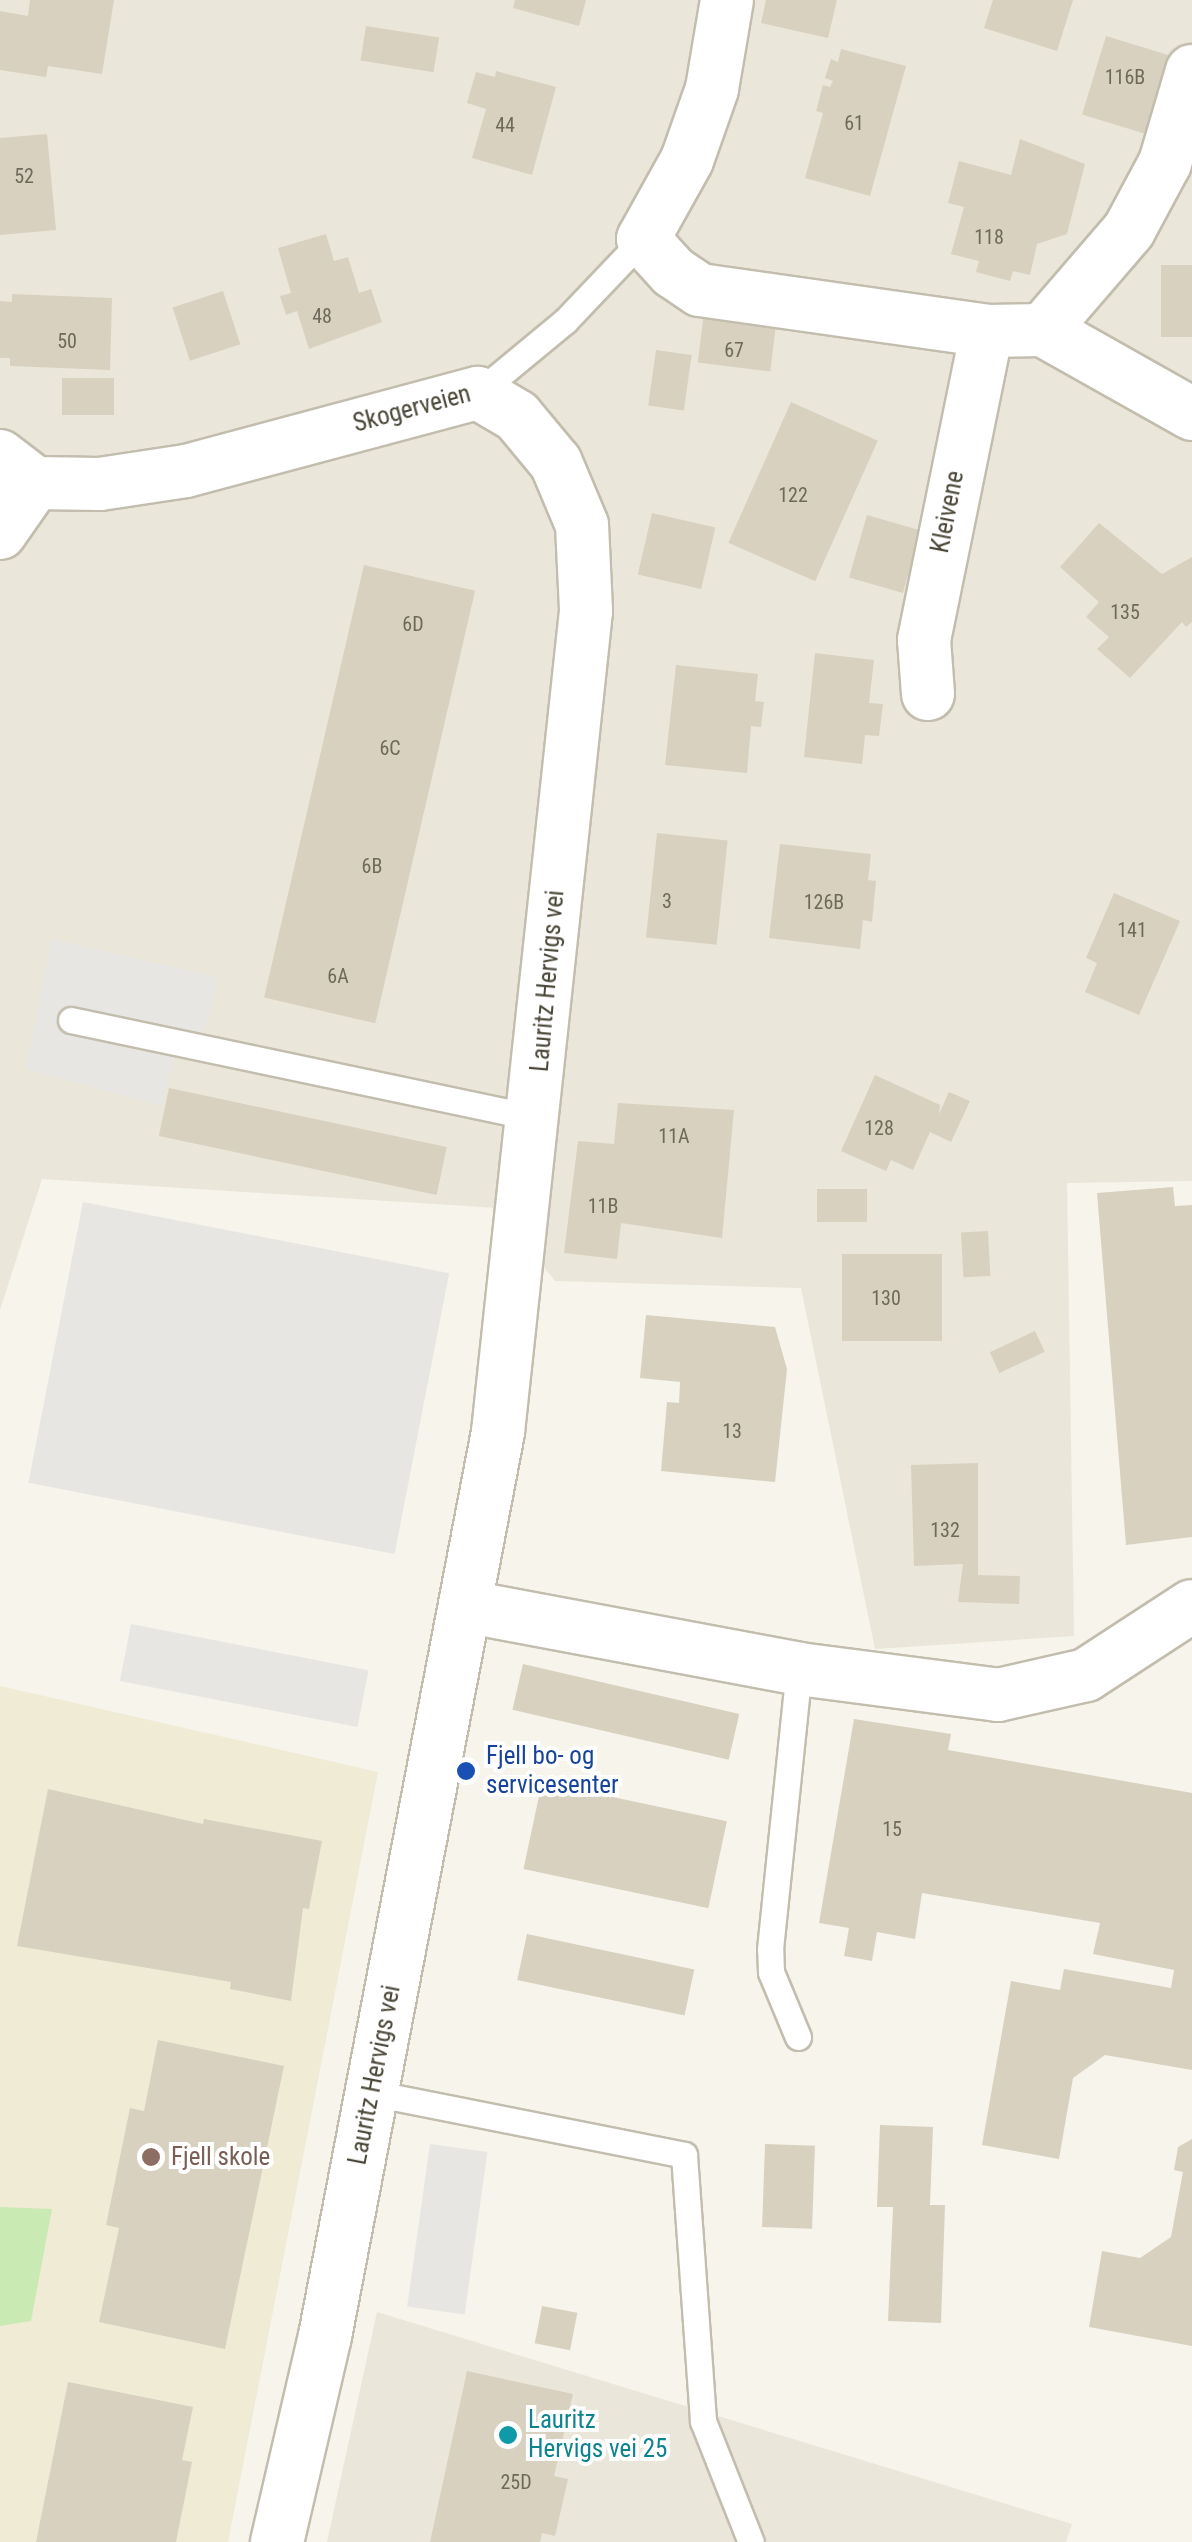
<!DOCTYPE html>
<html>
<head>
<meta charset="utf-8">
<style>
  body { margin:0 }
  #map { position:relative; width:1192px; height:2542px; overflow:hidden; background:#f6f4eb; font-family:"Roboto Condensed",sans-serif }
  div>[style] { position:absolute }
  .residential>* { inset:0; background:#eae6d9 }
  .education>* { inset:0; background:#efebd5 }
  .green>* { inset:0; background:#caeab4 }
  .parking>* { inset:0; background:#e7e6e2; transform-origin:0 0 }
  .building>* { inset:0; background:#d8d1c0; transform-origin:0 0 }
  .roads { filter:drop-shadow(2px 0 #c2bdad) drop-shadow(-2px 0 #c2bdad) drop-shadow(0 2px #c2bdad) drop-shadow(0 -2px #c2bdad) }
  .lane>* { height:25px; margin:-12.5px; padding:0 12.5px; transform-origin:12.5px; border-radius:12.5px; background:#fff }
  .street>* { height:52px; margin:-26px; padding:0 26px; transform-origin:26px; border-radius:26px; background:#fff }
  .dots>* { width:28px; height:28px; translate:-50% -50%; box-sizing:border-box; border:5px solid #fff; border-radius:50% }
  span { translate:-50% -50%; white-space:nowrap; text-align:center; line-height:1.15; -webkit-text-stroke:8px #fff; paint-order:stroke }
  .number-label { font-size:20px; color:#6e695a }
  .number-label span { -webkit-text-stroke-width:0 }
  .street-label { font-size:25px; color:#4a4638 }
  .transit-label { font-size:25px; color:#164399 }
  .left { translate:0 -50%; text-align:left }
  .education-label { font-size:25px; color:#785e54 }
  .culture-label { font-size:25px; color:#0d838f }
</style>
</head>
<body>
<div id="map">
  <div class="residential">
    <i style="clip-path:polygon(0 0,1192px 0,1192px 1181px,1067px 1183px,1074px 1636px,875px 1649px,801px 1288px,555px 1281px,497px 1208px,42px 1179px,0 1310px)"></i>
    <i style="clip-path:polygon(377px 2312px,1072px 2524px,1066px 2542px,327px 2542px)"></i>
  </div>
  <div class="education">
    <i style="clip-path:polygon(0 1686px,378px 1772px,228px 2542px,0 2542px)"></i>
  </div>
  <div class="green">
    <i style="clip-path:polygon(0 2207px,52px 2209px,31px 2321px,0 2326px)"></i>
  </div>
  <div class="parking">
    <i style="clip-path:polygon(52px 939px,218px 977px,208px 1024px,173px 1061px,162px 1106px,26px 1069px)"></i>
    <i style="left:83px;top:1202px;width:373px;height:286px;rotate:11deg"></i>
    <i style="left:131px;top:1624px;width:242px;height:58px;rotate:11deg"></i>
    <i style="left:430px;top:2144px;width:58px;height:164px;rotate:8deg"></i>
  </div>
  <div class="building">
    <i style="clip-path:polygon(30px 0,114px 0,102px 74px,48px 66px,46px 77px,0 70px,0 11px,28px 16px)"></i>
    <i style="clip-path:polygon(515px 0,586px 0,579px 26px,513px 8px)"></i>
    <i style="clip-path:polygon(766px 0,837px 0,828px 38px,761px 23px)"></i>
    <i style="clip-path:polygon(993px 0,1073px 0,1057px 51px,984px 28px)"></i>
    <i style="left:366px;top:26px;width:74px;height:35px;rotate:9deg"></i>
    <i style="left:1106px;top:36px;width:65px;height:82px;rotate:17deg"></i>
    <i style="clip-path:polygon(841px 49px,906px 66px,870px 196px,805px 178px,823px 113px,816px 111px,823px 85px,830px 87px,833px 81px,825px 78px,831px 59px,838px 62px)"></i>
    <i style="clip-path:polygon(496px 71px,556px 87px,532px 175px,472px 158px,486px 109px,467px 103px,476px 72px,495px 77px)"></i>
    <i style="clip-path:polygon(47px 134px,56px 230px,0 235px,0 138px)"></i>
    <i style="clip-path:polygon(1020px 139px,1085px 164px,1067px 234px,1037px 244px,1030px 275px,1013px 271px,1010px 281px,976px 272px,979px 261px,951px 254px,964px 207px,948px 203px,959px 161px,1011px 175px)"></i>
    <i style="clip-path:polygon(326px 234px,334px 261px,348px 257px,359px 293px,371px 289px,382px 322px,309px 349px,297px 311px,286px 315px,280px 296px,291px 293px,278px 248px)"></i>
    <i style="left:1192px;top:265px;width:72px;height:31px;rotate:90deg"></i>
    <i style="left:223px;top:291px;width:56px;height:53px;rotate:72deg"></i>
    <i style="clip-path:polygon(12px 294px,112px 298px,110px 370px,10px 366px,10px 358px,0 358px,0 301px,12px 302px)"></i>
    <i style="left:705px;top:304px;width:73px;height:59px;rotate:7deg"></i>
    <i style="left:656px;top:350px;width:36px;height:56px;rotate:8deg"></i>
    <i style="left:62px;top:378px;width:52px;height:37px"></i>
    <i style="left:791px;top:402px;width:95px;height:154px;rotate:24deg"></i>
    <i style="left:652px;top:513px;width:65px;height:63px;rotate:13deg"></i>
    <i style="left:867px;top:515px;width:56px;height:65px;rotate:16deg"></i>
    <i style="clip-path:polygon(1099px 523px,1162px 574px,1192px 557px,1192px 622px,1186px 627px,1182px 622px,1130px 678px,1097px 649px,1109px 637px,1086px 617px,1099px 602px,1060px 567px)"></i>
    <i style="left:364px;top:565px;width:114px;height:444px;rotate:13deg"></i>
    <i style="clip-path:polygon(815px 653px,874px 660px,869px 703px,883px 704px,879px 736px,865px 735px,862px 764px,804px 757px)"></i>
    <i style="clip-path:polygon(676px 665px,758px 674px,755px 701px,764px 702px,761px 727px,751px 726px,747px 773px,665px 765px)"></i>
    <i style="left:657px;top:833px;width:71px;height:105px;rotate:6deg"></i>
    <i style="clip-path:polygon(780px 844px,871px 854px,868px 880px,876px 881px,872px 922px,863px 920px,860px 949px,769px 938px)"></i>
    <i style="clip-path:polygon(1114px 893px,1180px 921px,1139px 1015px,1085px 992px,1097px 963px,1086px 958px)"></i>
    <i style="clip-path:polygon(875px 1075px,940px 1105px,939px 1114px,949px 1092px,970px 1101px,951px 1142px,930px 1132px,913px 1170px,891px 1160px,886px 1171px,841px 1151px)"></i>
    <i style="left:169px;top:1088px;width:284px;height:49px;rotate:12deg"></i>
    <i style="clip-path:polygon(618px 1103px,734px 1110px,722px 1238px,621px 1223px,617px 1259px,564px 1253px,578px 1141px,614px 1144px)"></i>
    <i style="clip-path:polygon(1173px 1187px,1175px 1206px,1192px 1205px,1192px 1537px,1126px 1545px,1097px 1193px)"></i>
    <i style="left:817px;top:1189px;width:50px;height:33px"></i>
    <i style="left:988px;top:1231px;width:45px;height:27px;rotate:87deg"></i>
    <i style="left:842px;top:1254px;width:100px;height:87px"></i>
    <i style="clip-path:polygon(646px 1315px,775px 1327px,787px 1369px,775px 1482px,661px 1471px,667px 1402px,679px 1403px,680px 1382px,640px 1378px)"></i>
    <i style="left:1035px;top:1331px;width:23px;height:50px;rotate:65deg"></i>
    <i style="clip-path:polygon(978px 1463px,978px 1575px,1020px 1576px,1019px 1604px,958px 1602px,963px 1564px,914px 1566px,911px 1465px)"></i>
    <i style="left:523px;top:1664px;width:222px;height:47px;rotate:13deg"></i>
    <i style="clip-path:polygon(854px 1719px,951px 1734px,948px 1750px,1192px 1793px,1192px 2070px,1105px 2055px,1073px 2078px,1059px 2159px,982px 2145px,1011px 1981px,1060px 1990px,1064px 1969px,1171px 1988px,1174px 1970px,1093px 1954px,1100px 1923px,922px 1893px,915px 1939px,877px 1932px,872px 1961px,844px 1956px,849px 1928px,819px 1923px)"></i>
    <i style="left:542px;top:1782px;width:189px;height:89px;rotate:12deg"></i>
    <i style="clip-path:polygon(48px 1789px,203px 1824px,204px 1819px,322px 1841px,309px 1909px,303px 1908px,291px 2001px,230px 1989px,231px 1982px,17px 1946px)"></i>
    <i style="left:527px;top:1934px;width:171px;height:47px;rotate:12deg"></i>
    <i style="clip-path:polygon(158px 2040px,284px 2066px,225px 2349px,99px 2322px,119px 2228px,106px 2225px,130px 2108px,144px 2111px)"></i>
    <i style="clip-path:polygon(880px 2125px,933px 2127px,930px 2205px,945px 2205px,941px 2323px,888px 2321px,893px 2207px,877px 2207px)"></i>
    <i style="clip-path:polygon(1192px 2139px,1192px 2346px,1089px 2327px,1102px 2251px,1140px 2258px,1171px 2237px,1183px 2172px,1174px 2170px,1178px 2147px)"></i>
    <i style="left:765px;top:2144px;width:50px;height:83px;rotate:2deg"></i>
    <i style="left:542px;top:2306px;width:36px;height:38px;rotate:11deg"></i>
    <i style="clip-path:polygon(467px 2371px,573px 2394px,554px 2476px,568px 2479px,555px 2536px,542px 2533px,540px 2542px,430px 2542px)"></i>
    <i style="clip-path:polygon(68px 2382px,193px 2407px,182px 2460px,192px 2462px,176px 2542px,36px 2542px)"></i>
  </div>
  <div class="roads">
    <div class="lane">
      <i style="left:478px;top:393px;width:113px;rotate:-39.6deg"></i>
      <i style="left:565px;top:321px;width:113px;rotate:-46.4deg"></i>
      <i style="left:71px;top:1020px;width:474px;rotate:11.9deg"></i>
      <i style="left:798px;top:2037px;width:70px;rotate:-112.6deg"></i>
      <i style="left:771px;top:1972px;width:23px;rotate:-92deg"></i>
      <i style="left:770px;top:1949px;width:281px;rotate:-84.1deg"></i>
      <i style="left:372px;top:2093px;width:318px;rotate:11.2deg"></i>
      <i style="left:684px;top:2155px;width:267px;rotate:85.9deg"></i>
      <i style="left:703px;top:2421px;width:130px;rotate:68.4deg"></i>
    </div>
    <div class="street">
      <i style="left:727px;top:0;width:90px;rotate:99.6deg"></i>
      <i style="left:712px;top:89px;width:75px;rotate:109.4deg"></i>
      <i style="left:687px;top:160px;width:90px;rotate:119.1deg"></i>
      <i style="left:643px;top:239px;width:45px;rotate:47.7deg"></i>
      <i style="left:673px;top:272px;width:32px;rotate:34deg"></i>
      <i style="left:700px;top:290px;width:290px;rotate:8.1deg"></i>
      <i style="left:987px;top:331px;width:56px;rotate:-1deg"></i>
      <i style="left:1043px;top:330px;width:132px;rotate:-49.3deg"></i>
      <i style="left:1129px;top:230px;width:76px;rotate:-61.8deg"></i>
      <i style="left:1165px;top:163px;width:96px;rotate:-73.6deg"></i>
      <i style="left:1043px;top:330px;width:171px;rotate:29.4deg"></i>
      <i style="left:0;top:456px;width:44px;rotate:37.6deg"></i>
      <i style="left:35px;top:483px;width:65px;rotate:0.9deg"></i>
      <i style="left:100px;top:484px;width:87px;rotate:-8.6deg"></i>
      <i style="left:186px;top:471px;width:302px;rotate:-15deg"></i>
      <i style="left:478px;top:393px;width:45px;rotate:30.5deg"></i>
      <i style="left:517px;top:416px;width:61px;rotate:50.3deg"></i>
      <i style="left:556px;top:463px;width:67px;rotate:67.2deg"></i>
      <i style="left:582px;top:525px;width:86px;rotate:87.3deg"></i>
      <i style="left:586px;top:611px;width:826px;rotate:96.12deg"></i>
      <i style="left:498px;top:1432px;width:920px;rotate:100.83deg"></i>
      <i style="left:325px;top:2336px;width:212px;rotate:103.1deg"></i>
      <i style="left:0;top:533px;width:61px;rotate:-55deg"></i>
      <i style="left:928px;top:694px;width:54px;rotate:-94.2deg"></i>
      <i style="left:924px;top:640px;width:315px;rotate:-78.5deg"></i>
      <i style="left:469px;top:1607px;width:336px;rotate:10.6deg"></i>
      <i style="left:799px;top:1669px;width:201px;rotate:7.4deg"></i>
      <i style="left:998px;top:1695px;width:90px;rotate:-12.8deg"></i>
      <i style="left:1086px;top:1675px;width:126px;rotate:-33.1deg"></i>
    </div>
  </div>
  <div class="dots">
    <i style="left:466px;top:1771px;background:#1a4fb4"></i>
    <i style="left:151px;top:2157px;background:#8d6e63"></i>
    <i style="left:508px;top:2435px;background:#0f9aa8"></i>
  </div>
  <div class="number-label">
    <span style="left:1125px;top:77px">116B</span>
    <span style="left:854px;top:123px">61</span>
    <span style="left:505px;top:125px">44</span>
    <span style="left:24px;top:176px">52</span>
    <span style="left:989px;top:237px">118</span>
    <span style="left:322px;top:316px">48</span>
    <span style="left:67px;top:341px">50</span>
    <span style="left:734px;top:350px">67</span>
    <span style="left:793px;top:495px">122</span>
    <span style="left:1125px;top:612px">135</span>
    <span style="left:413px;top:624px">6D</span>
    <span style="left:390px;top:748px">6C</span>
    <span style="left:372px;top:866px">6B</span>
    <span style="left:667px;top:901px">3</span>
    <span style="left:824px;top:902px">126B</span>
    <span style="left:1132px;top:930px">141</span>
    <span style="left:338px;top:976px">6A</span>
    <span style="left:879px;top:1128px">128</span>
    <span style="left:674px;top:1136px">11A</span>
    <span style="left:603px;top:1206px">11B</span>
    <span style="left:886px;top:1298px">130</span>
    <span style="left:732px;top:1431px">13</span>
    <span style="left:945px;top:1530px">132</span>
    <span style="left:892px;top:1829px">15</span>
    <span style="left:516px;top:2482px">25D</span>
  </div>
  <div class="street-label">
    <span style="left:412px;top:409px;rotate:-15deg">Skogerveien</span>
    <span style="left:948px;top:512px;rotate:-79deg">Kleivene</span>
    <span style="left:548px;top:981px;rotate:-85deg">Lauritz Hervigs vei</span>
    <span style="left:375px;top:2075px;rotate:-79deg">Lauritz Hervigs vei</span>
  </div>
  <div class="transit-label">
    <span class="left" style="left:486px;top:1771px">Fjell bo- og<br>servicesenter</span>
  </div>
  <div class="education-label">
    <span class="left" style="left:171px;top:2157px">Fjell skole</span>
  </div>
  <div class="culture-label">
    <span class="left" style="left:528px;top:2435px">Lauritz<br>Hervigs vei 25</span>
  </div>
</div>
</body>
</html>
